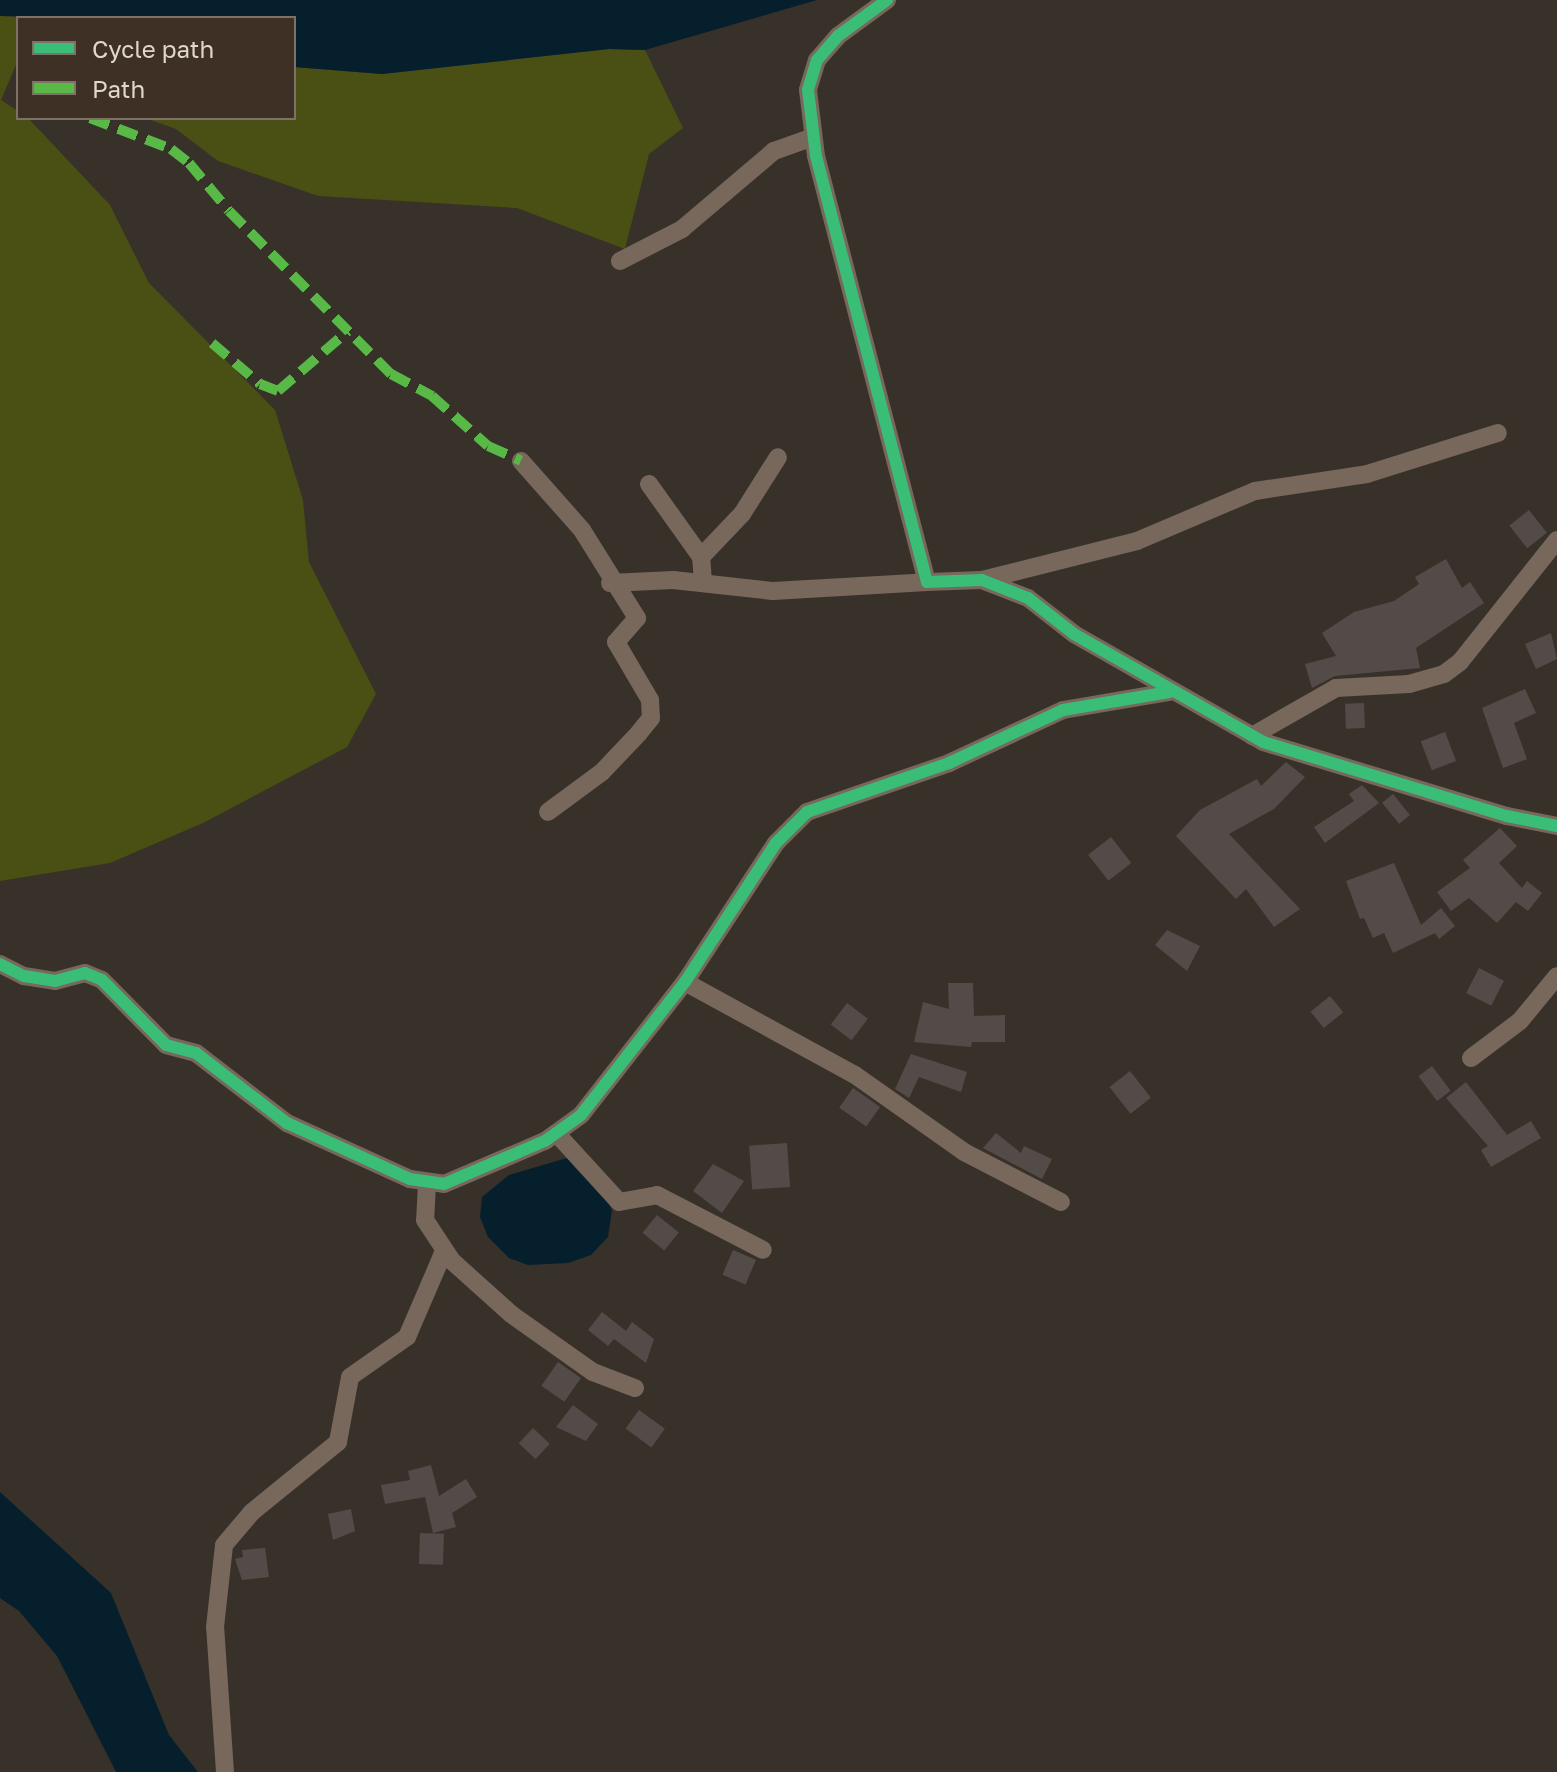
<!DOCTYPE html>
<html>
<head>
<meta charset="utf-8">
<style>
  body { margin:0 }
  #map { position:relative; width:1557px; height:1772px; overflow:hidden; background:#38312a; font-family:"Golos Text",sans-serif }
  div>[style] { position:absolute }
  .green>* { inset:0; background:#4a4f14 }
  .water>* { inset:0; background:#051f2d }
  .building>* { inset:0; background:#534b47; transform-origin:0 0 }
  .street>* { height:18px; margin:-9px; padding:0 9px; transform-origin:9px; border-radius:9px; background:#78675b }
  .quiet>* { height:10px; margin-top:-5px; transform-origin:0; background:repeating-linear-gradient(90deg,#58b947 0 20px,transparent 0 30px) }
  .cycleway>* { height:12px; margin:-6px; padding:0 6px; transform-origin:6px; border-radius:6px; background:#3abd76 }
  span { translate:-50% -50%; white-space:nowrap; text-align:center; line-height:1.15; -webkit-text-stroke:7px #3e3024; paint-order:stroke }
  .legend { position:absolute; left:16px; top:16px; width:280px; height:104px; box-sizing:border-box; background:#3e3024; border:2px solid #7e7268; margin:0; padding:10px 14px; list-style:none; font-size:24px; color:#dfd6ce }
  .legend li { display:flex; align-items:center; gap:16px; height:40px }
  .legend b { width:40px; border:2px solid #7e7268 }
</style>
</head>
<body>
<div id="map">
  <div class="green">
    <i style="clip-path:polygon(0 16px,35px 18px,18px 18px,18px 60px,1px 100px,18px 111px,18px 118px,28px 118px,110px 205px,149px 283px,275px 410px,303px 500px,309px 562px,376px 694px,347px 747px,203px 823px,110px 863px,0 881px)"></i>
    <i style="clip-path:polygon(609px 49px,645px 50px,683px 128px,649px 154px,625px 249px,517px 208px,318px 196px,218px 161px,176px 129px,145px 118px,294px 118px,294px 67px,382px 74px)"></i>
  </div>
  <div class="water">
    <i style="clip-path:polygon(0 0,817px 0,645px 50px,609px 49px,382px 74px,294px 67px,294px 18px,0 16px)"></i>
    <i style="clip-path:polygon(567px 1158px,599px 1186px,612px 1210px,608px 1237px,591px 1255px,568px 1263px,528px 1265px,509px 1258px,488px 1237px,480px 1217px,482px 1197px,509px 1175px)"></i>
    <i style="clip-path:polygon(0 1492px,111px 1593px,169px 1735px,198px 1772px,116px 1772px,57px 1656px,19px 1611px,0 1598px)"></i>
  </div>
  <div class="building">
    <i style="left:1529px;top:510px;width:29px;height:25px;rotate:52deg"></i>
    <i style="clip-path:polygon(1446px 559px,1462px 588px,1470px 582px,1484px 603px,1416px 648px,1420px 668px,1335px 676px,1312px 688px,1305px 664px,1336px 656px,1322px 633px,1354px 612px,1394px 601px,1419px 584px,1415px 577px)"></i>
    <i style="clip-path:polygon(1551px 633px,1557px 659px,1536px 669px,1525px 644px)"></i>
    <i style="clip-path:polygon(1525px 689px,1536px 713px,1514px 723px,1527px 759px,1503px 768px,1482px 708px)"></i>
    <i style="left:1364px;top:703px;width:25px;height:19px;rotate:88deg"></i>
    <i style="left:1445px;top:732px;width:31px;height:26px;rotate:69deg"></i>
    <i style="clip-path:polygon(1286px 762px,1305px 777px,1274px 809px,1229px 834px,1300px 909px,1274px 927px,1246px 889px,1236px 899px,1176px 836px,1200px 810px,1257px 779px,1261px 786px)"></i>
    <i style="clip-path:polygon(1362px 785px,1379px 803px,1325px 843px,1314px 827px,1354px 801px,1349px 794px)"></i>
    <i style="left:1393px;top:794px;width:27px;height:14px;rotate:51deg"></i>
    <i style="clip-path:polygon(1500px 828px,1517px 846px,1499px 863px,1522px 888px,1527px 881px,1542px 893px,1528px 911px,1516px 902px,1497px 923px,1469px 898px,1451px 911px,1437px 892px,1470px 868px,1463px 860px)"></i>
    <i style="left:1111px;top:837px;width:33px;height:29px;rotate:52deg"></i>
    <i style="clip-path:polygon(1394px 863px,1421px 925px,1441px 908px,1455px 926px,1439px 939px,1435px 933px,1393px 953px,1384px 933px,1373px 938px,1364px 918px,1360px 919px,1346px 881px)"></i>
    <i style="clip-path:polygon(1167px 930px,1200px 946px,1187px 971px,1155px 945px)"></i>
    <i style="left:1479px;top:968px;width:28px;height:28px;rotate:27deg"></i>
    <i style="clip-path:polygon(948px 983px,973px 983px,974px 1016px,1005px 1015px,1005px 1042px,972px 1042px,971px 1047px,914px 1042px,923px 1002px,949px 1009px)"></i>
    <i style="left:1330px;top:996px;width:21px;height:25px;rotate:51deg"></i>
    <i style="left:847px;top:1003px;width:26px;height:27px;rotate:37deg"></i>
    <i style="clip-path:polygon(911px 1054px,967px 1072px,961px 1092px,919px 1077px,909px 1098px,895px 1089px)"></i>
    <i style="left:1432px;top:1066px;width:31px;height:17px;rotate:53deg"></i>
    <i style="left:1130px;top:1071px;width:34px;height:26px;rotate:52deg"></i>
    <i style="clip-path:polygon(1466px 1082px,1507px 1135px,1531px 1121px,1541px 1138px,1491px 1167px,1481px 1150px,1488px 1146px,1446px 1098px)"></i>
    <i style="left:853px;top:1088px;width:33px;height:24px;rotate:35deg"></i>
    <i style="clip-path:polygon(996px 1133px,1021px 1153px,1024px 1146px,1052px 1159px,1042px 1179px,983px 1148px)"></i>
    <i style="left:787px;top:1143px;width:44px;height:38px;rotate:86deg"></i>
    <i style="clip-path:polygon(713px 1164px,744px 1181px,722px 1213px,693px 1191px)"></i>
    <i style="left:657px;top:1215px;width:28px;height:23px;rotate:39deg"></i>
    <i style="left:733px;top:1250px;width:25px;height:27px;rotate:23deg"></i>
    <i style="clip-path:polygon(602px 1312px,626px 1331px,632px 1322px,654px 1339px,646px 1363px,614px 1339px,608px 1346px,588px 1330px)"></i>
    <i style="left:558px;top:1362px;width:28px;height:29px;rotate:35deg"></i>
    <i style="clip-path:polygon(573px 1405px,598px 1424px,586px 1441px,556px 1427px)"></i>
    <i style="left:639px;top:1410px;width:32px;height:23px;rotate:36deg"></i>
    <i style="left:533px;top:1428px;width:23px;height:21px;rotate:43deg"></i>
    <i style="clip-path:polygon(431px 1465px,439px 1496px,466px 1479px,477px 1497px,452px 1513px,456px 1527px,433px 1533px,425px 1497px,385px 1504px,381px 1485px,410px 1480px,408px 1471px)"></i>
    <i style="clip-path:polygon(351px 1509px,355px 1531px,333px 1540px,328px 1514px)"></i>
    <i style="left:420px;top:1533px;width:24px;height:31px;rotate:2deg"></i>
    <i style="clip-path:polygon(265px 1548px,269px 1577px,242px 1580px,235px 1559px,243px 1557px,242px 1550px)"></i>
  </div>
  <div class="street">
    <i style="left:887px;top:0;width:61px;rotate:143.7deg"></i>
    <i style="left:838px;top:36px;width:32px;rotate:131deg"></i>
    <i style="left:817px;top:60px;width:31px;rotate:107deg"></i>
    <i style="left:808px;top:90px;width:66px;rotate:83.1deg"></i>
    <i style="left:816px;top:156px;width:440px;rotate:75.4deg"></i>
    <i style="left:927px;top:582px;width:55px;rotate:-2.1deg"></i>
    <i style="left:982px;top:580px;width:49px;rotate:21.4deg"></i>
    <i style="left:1028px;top:598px;width:58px;rotate:38deg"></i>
    <i style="left:1074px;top:634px;width:218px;rotate:29.7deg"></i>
    <i style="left:1263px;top:742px;width:255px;rotate:16.9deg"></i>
    <i style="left:1507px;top:816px;width:51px;rotate:11.3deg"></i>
    <i style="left:620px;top:261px;width:70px;rotate:-27.3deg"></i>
    <i style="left:682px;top:229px;width:121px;rotate:-40.3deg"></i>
    <i style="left:774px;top:151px;width:41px;rotate:-19.7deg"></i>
    <i style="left:521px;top:461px;width:92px;rotate:48.5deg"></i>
    <i style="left:582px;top:530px;width:104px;rotate:58deg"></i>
    <i style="left:637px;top:618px;width:32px;rotate:131deg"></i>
    <i style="left:616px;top:642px;width:67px;rotate:59.6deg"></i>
    <i style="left:650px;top:700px;width:18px;rotate:87deg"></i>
    <i style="left:651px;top:718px;width:19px;rotate:129deg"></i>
    <i style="left:639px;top:733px;width:54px;rotate:133.5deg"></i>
    <i style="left:602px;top:772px;width:67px;rotate:143.5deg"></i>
    <i style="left:649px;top:484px;width:90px;rotate:54.5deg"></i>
    <i style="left:982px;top:580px;width:160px;rotate:-14.1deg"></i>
    <i style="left:1137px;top:541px;width:128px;rotate:-23deg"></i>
    <i style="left:1255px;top:491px;width:113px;rotate:-8.6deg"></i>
    <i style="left:1367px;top:474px;width:137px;rotate:-17.4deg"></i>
    <i style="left:610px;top:583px;width:63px;rotate:-2.7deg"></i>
    <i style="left:673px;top:580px;width:101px;rotate:6.3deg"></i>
    <i style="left:773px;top:591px;width:154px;rotate:-3.3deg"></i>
    <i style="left:703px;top:583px;width:26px;rotate:-94deg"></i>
    <i style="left:701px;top:557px;width:59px;rotate:-46.4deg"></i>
    <i style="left:742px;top:514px;width:67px;rotate:-57.7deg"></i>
    <i style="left:1252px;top:736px;width:97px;rotate:-29.7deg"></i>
    <i style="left:1336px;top:688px;width:73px;rotate:-3.1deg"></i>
    <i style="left:1409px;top:684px;width:36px;rotate:-16deg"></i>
    <i style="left:1444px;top:674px;width:20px;rotate:-37deg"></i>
    <i style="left:1460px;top:662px;width:156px;rotate:-51.5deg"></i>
    <i style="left:0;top:964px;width:27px;rotate:27deg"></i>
    <i style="left:24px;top:976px;width:31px;rotate:9deg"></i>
    <i style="left:55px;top:981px;width:31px;rotate:-15deg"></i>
    <i style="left:85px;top:973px;width:18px;rotate:22deg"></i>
    <i style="left:102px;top:980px;width:91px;rotate:45.4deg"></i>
    <i style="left:166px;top:1045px;width:31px;rotate:15deg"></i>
    <i style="left:196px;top:1053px;width:115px;rotate:37.6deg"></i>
    <i style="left:287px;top:1123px;width:135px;rotate:24.5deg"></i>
    <i style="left:410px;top:1179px;width:34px;rotate:8deg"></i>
    <i style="left:444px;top:1184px;width:110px;rotate:-23.1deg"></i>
    <i style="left:545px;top:1141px;width:44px;rotate:-35.8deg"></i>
    <i style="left:581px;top:1115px;width:169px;rotate:-52deg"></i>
    <i style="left:685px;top:982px;width:166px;rotate:-56.8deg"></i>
    <i style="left:776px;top:843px;width:44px;rotate:-45deg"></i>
    <i style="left:807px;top:812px;width:150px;rotate:-19deg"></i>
    <i style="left:949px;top:763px;width:126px;rotate:-24.9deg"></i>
    <i style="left:1063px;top:710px;width:108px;rotate:-9.6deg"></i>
    <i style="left:685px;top:982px;width:194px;rotate:28.7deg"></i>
    <i style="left:855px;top:1075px;width:133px;rotate:35.2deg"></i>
    <i style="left:964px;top:1152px;width:109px;rotate:27.3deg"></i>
    <i style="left:1471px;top:1058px;width:61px;rotate:-37.1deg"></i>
    <i style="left:1520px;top:1021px;width:58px;rotate:-50.6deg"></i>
    <i style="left:557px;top:1134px;width:92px;rotate:47.6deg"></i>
    <i style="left:619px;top:1202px;width:39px;rotate:-10deg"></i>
    <i style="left:657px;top:1195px;width:119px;rotate:27.4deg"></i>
    <i style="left:427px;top:1184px;width:36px;rotate:93deg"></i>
    <i style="left:425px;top:1220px;width:49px;rotate:56.6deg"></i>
    <i style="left:452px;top:1261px;width:79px;rotate:41.9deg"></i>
    <i style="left:511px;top:1314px;width:100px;rotate:35.3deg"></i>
    <i style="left:593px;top:1372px;width:45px;rotate:20.9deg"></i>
    <i style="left:225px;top:1772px;width:145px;rotate:-93.9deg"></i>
    <i style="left:215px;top:1627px;width:82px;rotate:-83.7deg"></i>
    <i style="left:224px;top:1545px;width:43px;rotate:-49.7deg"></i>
    <i style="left:252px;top:1512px;width:111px;rotate:-39.1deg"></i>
    <i style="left:338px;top:1442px;width:66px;rotate:-79.5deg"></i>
    <i style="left:350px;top:1377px;width:70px;rotate:-35.1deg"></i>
    <i style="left:407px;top:1337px;width:94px;rotate:-66.7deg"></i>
  </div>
  <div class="quiet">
    <i style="left:90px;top:118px;width:87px;rotate:20.9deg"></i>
    <i style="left:171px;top:149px;width:23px;rotate:38deg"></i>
    <i style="left:189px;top:163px;width:62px;rotate:50.2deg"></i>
    <i style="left:229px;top:211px;width:230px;rotate:45.2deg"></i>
    <i style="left:391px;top:374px;width:47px;rotate:28.2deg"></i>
    <i style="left:432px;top:396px;width:75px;rotate:41.8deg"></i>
    <i style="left:488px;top:446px;width:36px;rotate:24deg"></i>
    <i style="left:212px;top:343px;width:63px;rotate:40.5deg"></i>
    <i style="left:260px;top:384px;width:19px;rotate:21deg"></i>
    <i style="left:278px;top:391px;width:92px;rotate:-40.6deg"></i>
  </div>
  <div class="cycleway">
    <i style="left:887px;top:0;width:61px;rotate:143.7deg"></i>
    <i style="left:838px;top:36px;width:32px;rotate:131deg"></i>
    <i style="left:817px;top:60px;width:31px;rotate:107deg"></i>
    <i style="left:808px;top:90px;width:66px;rotate:83.1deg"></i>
    <i style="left:816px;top:156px;width:440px;rotate:75.4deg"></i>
    <i style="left:927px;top:582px;width:55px;rotate:-2.1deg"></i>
    <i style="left:982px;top:580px;width:49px;rotate:21.4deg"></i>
    <i style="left:1028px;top:598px;width:58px;rotate:38deg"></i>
    <i style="left:1074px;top:634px;width:218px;rotate:29.7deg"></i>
    <i style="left:1263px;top:742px;width:255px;rotate:16.9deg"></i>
    <i style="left:1507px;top:816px;width:51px;rotate:11.3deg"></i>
    <i style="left:0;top:964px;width:27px;rotate:27deg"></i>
    <i style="left:24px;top:976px;width:31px;rotate:9deg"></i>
    <i style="left:55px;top:981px;width:31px;rotate:-15deg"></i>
    <i style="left:85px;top:973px;width:18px;rotate:22deg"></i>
    <i style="left:102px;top:980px;width:91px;rotate:45.4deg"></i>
    <i style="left:166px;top:1045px;width:31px;rotate:15deg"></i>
    <i style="left:196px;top:1053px;width:115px;rotate:37.6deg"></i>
    <i style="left:287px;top:1123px;width:135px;rotate:24.5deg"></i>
    <i style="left:410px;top:1179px;width:34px;rotate:8deg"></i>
    <i style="left:444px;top:1184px;width:110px;rotate:-23.1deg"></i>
    <i style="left:545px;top:1141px;width:44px;rotate:-35.8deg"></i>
    <i style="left:581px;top:1115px;width:169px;rotate:-52deg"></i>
    <i style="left:685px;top:982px;width:166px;rotate:-56.8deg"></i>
    <i style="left:776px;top:843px;width:44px;rotate:-45deg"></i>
    <i style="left:807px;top:812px;width:150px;rotate:-19deg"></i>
    <i style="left:949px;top:763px;width:126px;rotate:-24.9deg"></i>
    <i style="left:1063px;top:710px;width:108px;rotate:-9.6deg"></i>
  </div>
  <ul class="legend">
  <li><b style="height:10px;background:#3abd76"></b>Cycle path</li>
  <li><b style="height:10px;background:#58b947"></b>Path</li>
  </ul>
</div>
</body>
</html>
